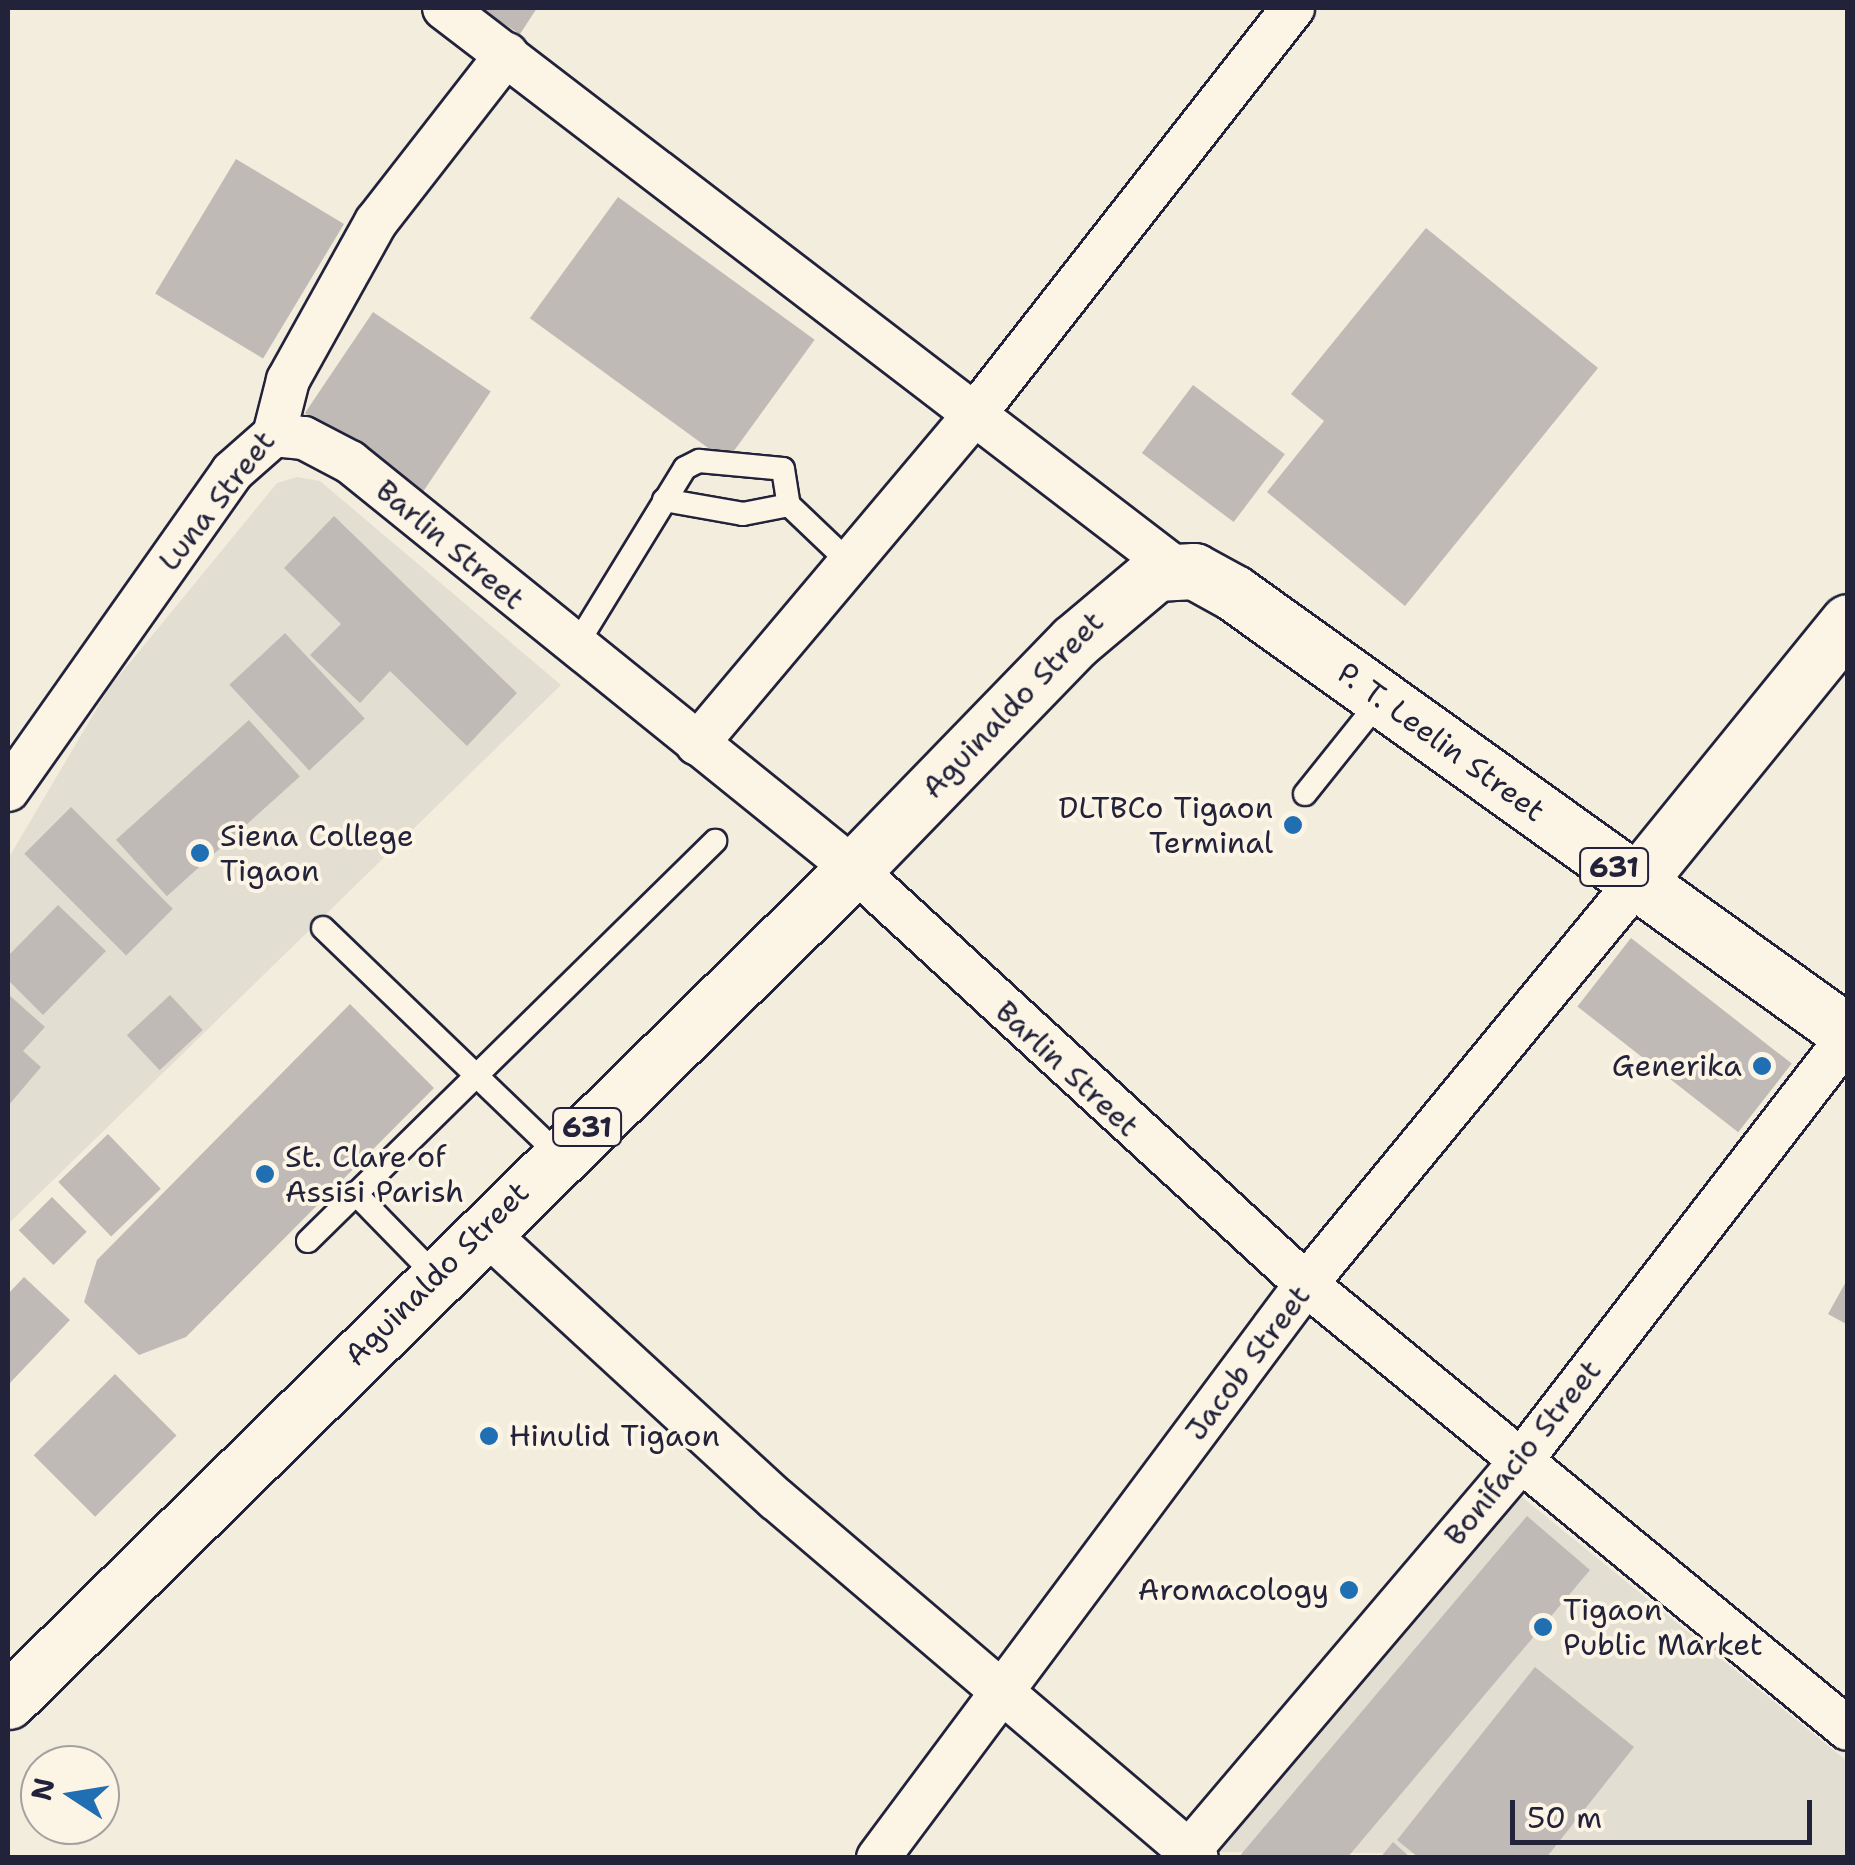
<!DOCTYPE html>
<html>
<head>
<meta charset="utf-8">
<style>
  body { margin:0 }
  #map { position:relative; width:1855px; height:1865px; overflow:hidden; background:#f3edde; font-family:"Shantell Sans",sans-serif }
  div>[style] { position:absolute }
  .built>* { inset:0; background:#e3ded2 }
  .building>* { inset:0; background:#bfbab6; transform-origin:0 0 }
  .roads { filter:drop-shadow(2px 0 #22223b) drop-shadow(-2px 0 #22223b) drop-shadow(0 2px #22223b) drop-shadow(0 -2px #22223b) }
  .service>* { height:22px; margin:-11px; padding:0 11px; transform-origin:11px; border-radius:11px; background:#fcf5e5 }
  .minor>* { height:42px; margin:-21px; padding:0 21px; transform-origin:21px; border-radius:21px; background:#fcf5e5 }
  .tertiary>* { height:55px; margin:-27.5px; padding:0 27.5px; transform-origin:27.5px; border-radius:27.5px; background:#fcf5e5 }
  .primary>* { height:55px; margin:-27.5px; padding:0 27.5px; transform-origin:27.5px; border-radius:27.5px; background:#fcf5e5 }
  .dots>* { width:28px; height:28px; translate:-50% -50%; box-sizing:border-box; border:5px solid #fcf5e5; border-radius:50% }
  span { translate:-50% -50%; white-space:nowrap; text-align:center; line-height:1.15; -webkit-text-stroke:8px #fcf5e5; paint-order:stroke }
  .shield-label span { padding:2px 8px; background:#fcf5e5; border:2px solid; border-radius:8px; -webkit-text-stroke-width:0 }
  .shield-label { font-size:28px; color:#22223b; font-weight:700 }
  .street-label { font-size:30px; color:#22223b }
  .poi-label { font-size:30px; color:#22223b }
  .right { translate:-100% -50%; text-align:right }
  .left { translate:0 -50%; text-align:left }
  .frame { position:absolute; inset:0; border:10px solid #22223b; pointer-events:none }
  .north { position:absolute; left:20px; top:1745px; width:100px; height:100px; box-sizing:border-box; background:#fcf5e5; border:2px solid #a5a1a1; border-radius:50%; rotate:282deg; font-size:28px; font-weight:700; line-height:40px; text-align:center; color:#22223b }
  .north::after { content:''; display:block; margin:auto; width:35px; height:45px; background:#1f6fb2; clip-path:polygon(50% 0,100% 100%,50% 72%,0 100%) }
  .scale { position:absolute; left:1510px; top:1800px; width:302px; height:45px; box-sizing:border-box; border:5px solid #22223b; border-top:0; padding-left:12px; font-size:30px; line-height:35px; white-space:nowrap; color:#22223b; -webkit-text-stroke:8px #fcf5e5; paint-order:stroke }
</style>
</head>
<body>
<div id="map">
  <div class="built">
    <i style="clip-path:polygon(297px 477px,320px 481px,561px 685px,8px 1224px,8px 859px,109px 688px,277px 483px)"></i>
    <i style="clip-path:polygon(1517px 1493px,1847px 1761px,1847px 1857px,1217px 1852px)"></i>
  </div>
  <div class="building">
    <i style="clip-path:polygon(479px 8px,537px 8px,520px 34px)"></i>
    <i style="left:236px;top:159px;width:126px;height:157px;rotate:31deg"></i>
    <i style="left:618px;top:197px;width:243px;height:150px;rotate:36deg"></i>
    <i style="clip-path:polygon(1426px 228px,1598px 368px,1405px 606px,1267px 492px,1324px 421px,1291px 394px)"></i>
    <i style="left:373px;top:312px;width:142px;height:122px;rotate:34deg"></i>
    <i style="left:1193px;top:385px;width:115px;height:85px;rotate:37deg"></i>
    <i style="clip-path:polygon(334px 516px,517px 693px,467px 746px,390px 671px,360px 703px,310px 655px,341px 624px,284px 568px)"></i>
    <i style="left:285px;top:633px;width:117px;height:76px;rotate:47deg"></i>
    <i style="left:249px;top:720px;width:76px;height:179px;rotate:48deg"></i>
    <i style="left:71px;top:807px;width:144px;height:66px;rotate:45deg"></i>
    <i style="clip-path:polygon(58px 905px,106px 951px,43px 1015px,8px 980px,8px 956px)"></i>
    <i style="left:1631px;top:938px;width:204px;height:87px;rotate:38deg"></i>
    <i style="clip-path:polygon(8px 994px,45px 1027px,23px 1051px,41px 1067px,8px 1106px)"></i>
    <i style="left:170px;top:995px;width:48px;height:59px;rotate:47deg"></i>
    <i style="clip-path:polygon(350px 1004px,434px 1088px,186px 1337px,139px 1355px,84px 1302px,97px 1260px)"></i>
    <i style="left:108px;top:1134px;width:76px;height:69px;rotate:46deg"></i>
    <i style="left:52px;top:1197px;width:49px;height:47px;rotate:45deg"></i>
    <i style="clip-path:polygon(24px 1277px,70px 1320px,8px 1385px,8px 1294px)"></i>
    <i style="clip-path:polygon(1848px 1278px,1848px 1325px,1828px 1314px)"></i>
    <i style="left:115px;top:1374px;width:87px;height:115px;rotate:45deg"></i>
    <i style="clip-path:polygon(1527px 1516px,1590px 1570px,1347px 1858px,1238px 1858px)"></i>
    <i style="clip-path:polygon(1535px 1667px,1634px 1747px,1546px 1858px,1419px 1858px,1397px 1840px)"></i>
    <i style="clip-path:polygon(1393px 1842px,1411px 1858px,1380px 1858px)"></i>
  </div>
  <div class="roads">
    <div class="service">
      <i style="left:664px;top:500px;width:80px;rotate:10deg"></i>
      <i style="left:743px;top:514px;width:47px;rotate:-11.1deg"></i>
      <i style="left:574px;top:649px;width:212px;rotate:-58.5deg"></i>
      <i style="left:685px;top:468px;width:16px;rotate:-27deg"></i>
      <i style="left:699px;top:461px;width:84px;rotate:5.4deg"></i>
      <i style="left:783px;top:469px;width:36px;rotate:81deg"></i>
      <i style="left:789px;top:505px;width:84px;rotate:43.6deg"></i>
      <i style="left:1305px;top:794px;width:122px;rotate:-51.3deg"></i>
      <i style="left:323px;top:928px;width:326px;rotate:43.9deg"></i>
      <i style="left:355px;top:1193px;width:115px;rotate:45.7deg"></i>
      <i style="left:308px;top:1241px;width:571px;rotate:-44.5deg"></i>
    </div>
    <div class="minor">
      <i style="left:444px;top:8px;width:921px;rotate:37.45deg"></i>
      <i style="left:274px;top:435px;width:30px;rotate:6deg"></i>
      <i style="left:304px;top:438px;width:52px;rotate:27.6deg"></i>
      <i style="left:350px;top:462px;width:648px;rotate:38.92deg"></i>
      <i style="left:854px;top:869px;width:614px;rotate:42.56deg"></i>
      <i style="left:1306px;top:1284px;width:701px;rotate:39.39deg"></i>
      <i style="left:697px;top:744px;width:431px;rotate:-49.9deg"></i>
      <i style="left:975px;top:414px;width:516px;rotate:-51.93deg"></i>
      <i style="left:8px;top:790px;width:389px;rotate:-54.8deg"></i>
      <i style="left:232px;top:472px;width:56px;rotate:-41.4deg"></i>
      <i style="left:274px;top:435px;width:57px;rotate:-75.7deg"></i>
      <i style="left:288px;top:380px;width:181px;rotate:-60.9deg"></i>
      <i style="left:376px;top:222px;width:213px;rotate:-52.1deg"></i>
      <i style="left:482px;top:1229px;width:399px;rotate:42.6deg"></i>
      <i style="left:776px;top:1499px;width:553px;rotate:40.46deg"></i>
      <i style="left:878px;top:1858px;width:716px;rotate:-53.29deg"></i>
      <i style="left:1306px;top:1284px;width:519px;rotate:-50.55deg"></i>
      <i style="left:1183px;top:1858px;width:520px;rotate:-49.6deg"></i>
      <i style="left:1520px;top:1462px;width:537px;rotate:-52.34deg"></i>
    </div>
    <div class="tertiary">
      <i style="left:1636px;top:883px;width:336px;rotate:-50.9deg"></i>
    </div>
    <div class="primary">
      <i style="left:8px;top:1701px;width:1187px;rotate:-44.52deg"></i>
      <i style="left:854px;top:869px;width:316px;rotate:-45.9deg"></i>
      <i style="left:1074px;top:642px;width:107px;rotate:-40.1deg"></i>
      <i style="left:1156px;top:573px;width:38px;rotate:-3deg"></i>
      <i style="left:1194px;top:571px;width:46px;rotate:28.8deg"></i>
      <i style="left:1234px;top:593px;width:755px;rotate:35.63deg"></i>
    </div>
  </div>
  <div class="dots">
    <i style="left:1293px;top:825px;background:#1f6fb2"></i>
    <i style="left:200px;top:853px;background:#1f6fb2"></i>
    <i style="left:1762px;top:1066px;background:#1f6fb2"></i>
    <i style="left:265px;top:1174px;background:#1f6fb2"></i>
    <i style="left:489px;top:1436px;background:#1f6fb2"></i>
    <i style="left:1349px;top:1590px;background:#1f6fb2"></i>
    <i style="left:1543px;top:1627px;background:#1f6fb2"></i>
  </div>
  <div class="shield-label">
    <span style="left:1614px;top:867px">631</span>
    <span style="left:587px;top:1127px">631</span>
  </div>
  <div class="street-label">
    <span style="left:217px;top:501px;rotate:-52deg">Luna Street</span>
    <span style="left:450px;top:545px;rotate:40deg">Barlin Street</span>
    <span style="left:1013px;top:705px;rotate:-46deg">Aguinaldo Street</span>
    <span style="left:1441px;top:742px;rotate:36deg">P. T. Leelin Street</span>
    <span style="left:1067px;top:1069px;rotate:43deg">Barlin Street</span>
    <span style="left:437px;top:1274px;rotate:-45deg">Aguinaldo Street</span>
    <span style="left:1248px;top:1363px;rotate:-53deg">Jacob Street</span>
    <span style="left:1523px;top:1453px;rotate:-51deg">Bonifacio Street</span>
  </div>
  <div class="poi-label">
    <span class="right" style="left:1273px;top:825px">DLTBCo Tigaon<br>Terminal</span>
    <span class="left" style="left:220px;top:853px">Siena College<br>Tigaon</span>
    <span class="right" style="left:1742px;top:1066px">Generika</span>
    <span class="left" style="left:285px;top:1174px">St. Clare of<br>Assisi Parish</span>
    <span class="left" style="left:509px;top:1436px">Hinulid Tigaon</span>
    <span class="right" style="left:1329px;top:1590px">Aromacology</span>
    <span class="left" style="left:1563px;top:1627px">Tigaon<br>Public Market</span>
  </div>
  <div class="frame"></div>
  <div class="north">N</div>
  <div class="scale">50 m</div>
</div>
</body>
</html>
